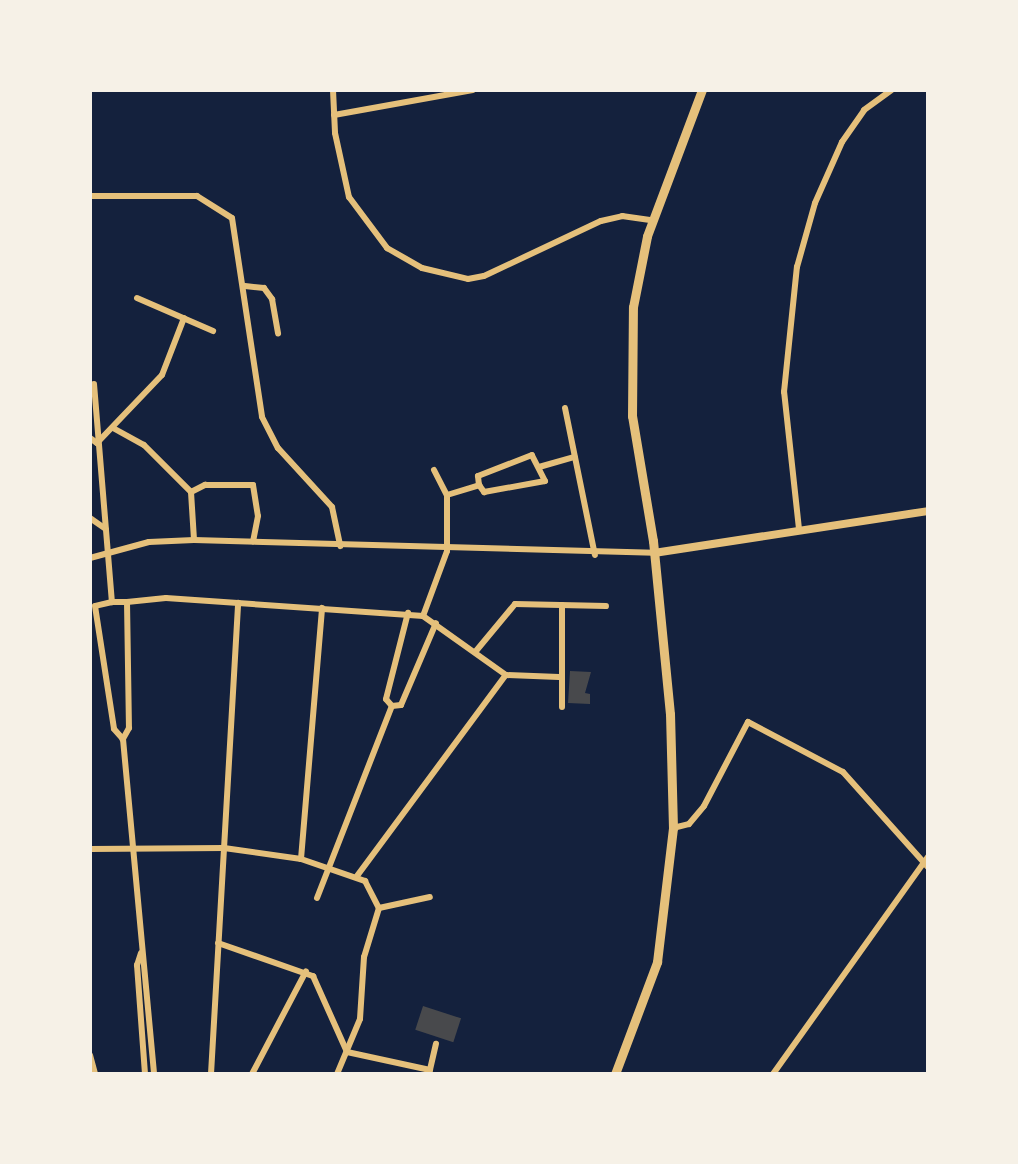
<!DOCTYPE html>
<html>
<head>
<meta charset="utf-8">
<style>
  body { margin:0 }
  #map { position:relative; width:1018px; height:1164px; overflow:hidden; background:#14213d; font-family:Quicksand,sans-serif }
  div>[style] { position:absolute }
  .building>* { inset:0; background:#48494c; transform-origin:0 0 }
  .minor>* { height:6px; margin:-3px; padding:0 3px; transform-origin:3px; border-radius:3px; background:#e5c07b }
  .tertiary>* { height:8px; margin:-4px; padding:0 4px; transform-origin:4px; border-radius:4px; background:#e5c07b }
  .secondary>* { height:9px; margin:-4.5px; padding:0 4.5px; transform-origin:4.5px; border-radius:4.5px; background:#e5c07b }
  span { translate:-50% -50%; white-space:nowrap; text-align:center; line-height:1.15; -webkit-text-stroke:4.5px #f6f1e7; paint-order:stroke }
  .frame { position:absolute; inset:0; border:92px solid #f6f1e7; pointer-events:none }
</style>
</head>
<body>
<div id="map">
  <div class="building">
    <i style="clip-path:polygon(570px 671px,591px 672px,585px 693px,590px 694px,590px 704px,568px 703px)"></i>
    <i style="left:423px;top:1006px;width:40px;height:25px;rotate:18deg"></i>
  </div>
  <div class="minor">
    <i style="left:333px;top:90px;width:43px;rotate:87.3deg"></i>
    <i style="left:335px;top:133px;width:66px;rotate:77.7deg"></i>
    <i style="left:349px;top:197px;width:64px;rotate:53.3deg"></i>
    <i style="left:387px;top:248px;width:40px;rotate:29.7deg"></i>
    <i style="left:422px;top:268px;width:47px;rotate:13.4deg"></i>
    <i style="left:468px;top:279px;width:16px;rotate:-11deg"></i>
    <i style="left:484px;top:276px;width:129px;rotate:-25.2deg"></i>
    <i style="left:601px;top:221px;width:22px;rotate:-13deg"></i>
    <i style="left:622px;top:216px;width:30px;rotate:8deg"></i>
    <i style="left:334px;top:115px;width:141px;rotate:-10.2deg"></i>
    <i style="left:90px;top:196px;width:107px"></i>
    <i style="left:197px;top:196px;width:41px;rotate:32.2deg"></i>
    <i style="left:232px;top:218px;width:201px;rotate:81.4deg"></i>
    <i style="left:262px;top:417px;width:35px;rotate:63deg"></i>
    <i style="left:278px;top:448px;width:80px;rotate:47.5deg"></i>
    <i style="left:332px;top:507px;width:40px;rotate:78deg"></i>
    <i style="left:245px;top:286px;width:19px;rotate:6deg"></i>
    <i style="left:264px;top:288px;width:14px;rotate:54deg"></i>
    <i style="left:272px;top:299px;width:35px;rotate:80deg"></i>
    <i style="left:137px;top:298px;width:83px;rotate:23.5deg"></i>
    <i style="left:94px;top:384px;width:219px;rotate:85.3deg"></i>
    <i style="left:112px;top:602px;width:15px"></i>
    <i style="left:127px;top:602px;width:126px;rotate:89.1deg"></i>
    <i style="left:129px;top:728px;width:13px;rotate:119deg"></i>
    <i style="left:123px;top:739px;width:336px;rotate:84.7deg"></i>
    <i style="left:565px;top:408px;width:150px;rotate:78.5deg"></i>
    <i style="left:113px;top:428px;width:35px;rotate:29deg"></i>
    <i style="left:144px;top:445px;width:66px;rotate:45deg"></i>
    <i style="left:191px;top:492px;width:48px;rotate:86.4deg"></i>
    <i style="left:90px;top:438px;width:9px;rotate:36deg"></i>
    <i style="left:97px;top:443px;width:94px;rotate:-46.3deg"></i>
    <i style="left:162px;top:375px;width:61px;rotate:-68.9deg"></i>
    <i style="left:539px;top:467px;width:37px;rotate:-16deg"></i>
    <i style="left:434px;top:470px;width:28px;rotate:63deg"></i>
    <i style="left:191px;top:492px;width:16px;rotate:-27deg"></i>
    <i style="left:205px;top:485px;width:48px"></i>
    <i style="left:253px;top:485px;width:31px;rotate:81deg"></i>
    <i style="left:258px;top:516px;width:26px;rotate:101deg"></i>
    <i style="left:90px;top:518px;width:19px;rotate:35deg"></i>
    <i style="left:799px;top:529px;width:138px;rotate:-96.2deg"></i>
    <i style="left:784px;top:392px;width:126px;rotate:-84.1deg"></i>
    <i style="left:797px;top:267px;width:66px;rotate:-74.3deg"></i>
    <i style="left:815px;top:203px;width:67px;rotate:-66.1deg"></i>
    <i style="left:842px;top:142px;width:39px;rotate:-55deg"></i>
    <i style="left:864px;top:110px;width:34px;rotate:-36deg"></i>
    <i style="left:90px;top:558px;width:61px;rotate:-15.2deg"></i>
    <i style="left:149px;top:542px;width:45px;rotate:-2.5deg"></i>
    <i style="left:194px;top:540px;width:460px;rotate:1.6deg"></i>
    <i style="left:112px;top:602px;width:17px;rotate:167deg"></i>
    <i style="left:95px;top:606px;width:124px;rotate:81.2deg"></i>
    <i style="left:114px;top:729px;width:13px;rotate:48deg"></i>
    <i style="left:127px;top:602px;width:39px;rotate:-6deg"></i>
    <i style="left:166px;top:598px;width:258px;rotate:4deg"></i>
    <i style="left:423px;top:616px;width:102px;rotate:35.4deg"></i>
    <i style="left:506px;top:675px;width:53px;rotate:2.2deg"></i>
    <i style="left:423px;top:616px;width:69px;rotate:-69.7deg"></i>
    <i style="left:447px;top:551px;width:56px;rotate:-90deg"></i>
    <i style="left:447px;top:495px;width:34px;rotate:-17deg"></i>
    <i style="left:479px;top:485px;width:9px;rotate:54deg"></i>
    <i style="left:484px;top:492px;width:62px;rotate:-10.2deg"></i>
    <i style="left:545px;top:481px;width:29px;rotate:-117deg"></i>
    <i style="left:532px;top:455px;width:58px;rotate:158.7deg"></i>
    <i style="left:478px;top:476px;width:9px;rotate:84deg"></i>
    <i style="left:476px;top:651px;width:61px;rotate:-50.3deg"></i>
    <i style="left:515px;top:604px;width:91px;rotate:1.3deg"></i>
    <i style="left:392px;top:706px;width:9px;rotate:-131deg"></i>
    <i style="left:386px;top:699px;width:89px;rotate:-75.7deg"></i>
    <i style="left:562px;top:707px;width:102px;rotate:-90deg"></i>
    <i style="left:673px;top:828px;width:16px;rotate:-14deg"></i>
    <i style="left:689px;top:824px;width:23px;rotate:-50deg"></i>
    <i style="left:704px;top:806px;width:95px;rotate:-62.4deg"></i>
    <i style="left:748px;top:722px;width:107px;rotate:27.8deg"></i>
    <i style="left:843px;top:772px;width:127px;rotate:48.2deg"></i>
    <i style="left:90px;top:849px;width:134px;rotate:-0.4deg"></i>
    <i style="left:224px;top:848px;width:78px;rotate:8.1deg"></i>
    <i style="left:301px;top:859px;width:68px;rotate:19deg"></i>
    <i style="left:365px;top:881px;width:30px;rotate:63deg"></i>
    <i style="left:379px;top:908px;width:51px;rotate:107deg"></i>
    <i style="left:364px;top:957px;width:62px;rotate:93.7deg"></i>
    <i style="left:360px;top:1019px;width:60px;rotate:112.7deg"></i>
    <i style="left:301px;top:859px;width:252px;rotate:-85.2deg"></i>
    <i style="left:357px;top:876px;width:250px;rotate:-53.5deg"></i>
    <i style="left:317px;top:898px;width:206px;rotate:-68.7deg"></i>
    <i style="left:392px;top:706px;width:9px;rotate:-6deg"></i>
    <i style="left:401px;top:705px;width:89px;rotate:-66.9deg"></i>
    <i style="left:379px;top:908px;width:52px;rotate:-12.2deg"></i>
    <i style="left:218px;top:943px;width:101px;rotate:19.2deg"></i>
    <i style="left:313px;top:976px;width:83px;rotate:65.9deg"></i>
    <i style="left:141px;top:953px;width:13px;rotate:108deg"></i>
    <i style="left:137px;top:965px;width:109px;rotate:85.8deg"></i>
    <i style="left:347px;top:1052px;width:85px;rotate:12.2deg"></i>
    <i style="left:90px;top:1055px;width:20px;rotate:75deg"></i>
    <i style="left:211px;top:1074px;width:472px;rotate:-86.7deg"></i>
    <i style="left:252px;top:1074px;width:116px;rotate:-62.3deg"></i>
    <i style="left:429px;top:1074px;width:31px;rotate:-77deg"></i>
    <i style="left:773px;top:1074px;width:267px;rotate:-54.5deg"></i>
  </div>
  <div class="tertiary">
    <i style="left:654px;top:553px;width:277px;rotate:-8.7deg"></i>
  </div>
  <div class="secondary">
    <i style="left:615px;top:1074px;width:120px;rotate:-69.4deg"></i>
    <i style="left:657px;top:962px;width:135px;rotate:-83.2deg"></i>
    <i style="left:673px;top:828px;width:114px;rotate:-91.5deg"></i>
    <i style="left:670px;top:714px;width:174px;rotate:-95.6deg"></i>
    <i style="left:653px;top:541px;width:127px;rotate:-99.5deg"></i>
    <i style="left:632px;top:416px;width:109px;rotate:-89.5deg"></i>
    <i style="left:633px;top:307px;width:72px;rotate:-78.8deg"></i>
    <i style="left:647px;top:236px;width:156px;rotate:-69.4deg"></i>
  </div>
  <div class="frame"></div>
</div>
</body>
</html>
